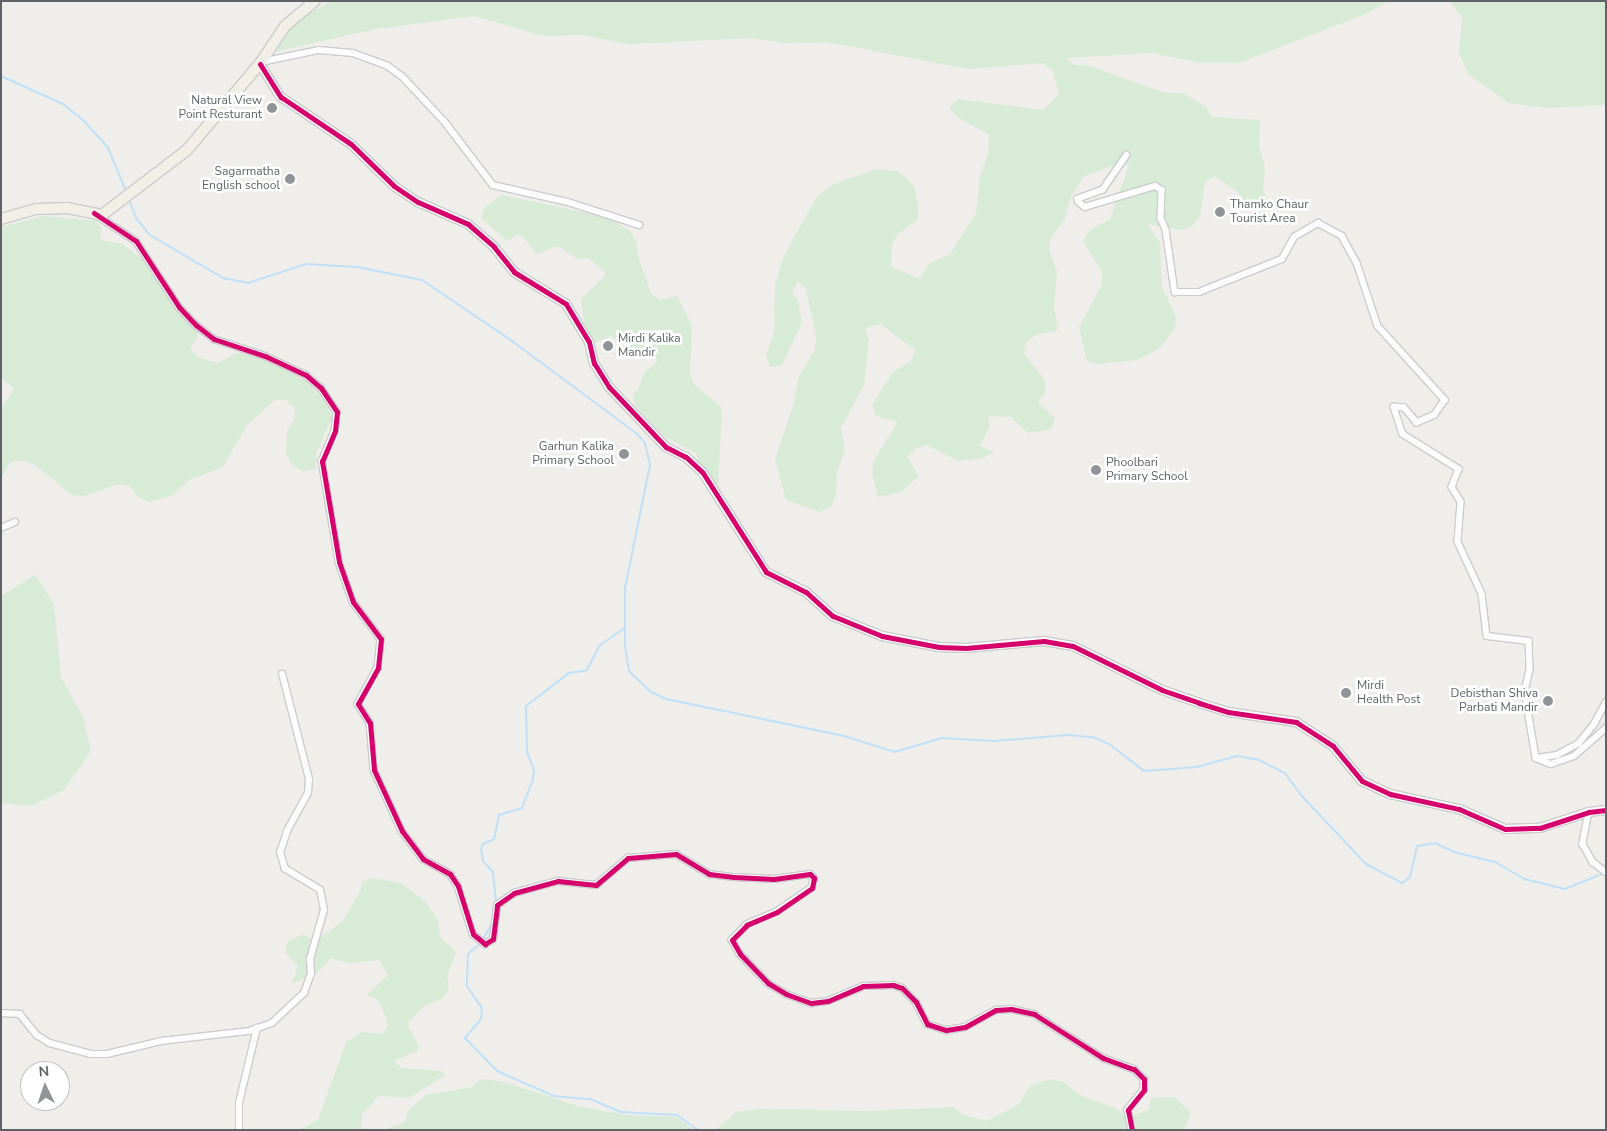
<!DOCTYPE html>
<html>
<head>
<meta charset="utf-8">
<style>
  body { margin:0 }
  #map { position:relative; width:1607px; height:1131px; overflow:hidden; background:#efeeea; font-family:"Nunito Sans",sans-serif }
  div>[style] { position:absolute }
  .green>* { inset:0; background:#d8ebd6 }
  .stream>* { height:2px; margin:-1px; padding:0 1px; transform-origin:1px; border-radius:1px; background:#bfe0f9 }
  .roads { filter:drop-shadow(1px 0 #cbcccc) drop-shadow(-1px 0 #cbcccc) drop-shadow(0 1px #cbcccc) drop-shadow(0 -1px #cbcccc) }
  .minor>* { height:5.5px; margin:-2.75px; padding:0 2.75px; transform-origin:2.75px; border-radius:2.75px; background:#fdfcfc }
  .tertiary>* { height:8px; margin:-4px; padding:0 4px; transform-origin:4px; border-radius:4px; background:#fdfcfc }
  .trunk>* { height:10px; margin:-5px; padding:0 5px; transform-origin:5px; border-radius:5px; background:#f2f0e6 }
  .cycleway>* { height:5px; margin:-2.5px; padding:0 2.5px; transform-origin:2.5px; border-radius:2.5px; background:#d6006c }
  .dots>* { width:14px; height:14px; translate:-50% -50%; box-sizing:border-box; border:2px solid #fff; border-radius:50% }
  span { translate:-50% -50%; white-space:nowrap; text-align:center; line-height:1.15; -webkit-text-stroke:5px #fff; paint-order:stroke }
  .poi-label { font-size:12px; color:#5f6368 }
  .right { translate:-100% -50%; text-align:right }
  .left { translate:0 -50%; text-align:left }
  .frame { position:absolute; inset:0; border:2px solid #5f6368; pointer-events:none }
  .north { position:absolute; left:20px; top:1061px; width:50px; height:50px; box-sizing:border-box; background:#fff; border:1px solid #bfc1c3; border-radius:50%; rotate:356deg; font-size:14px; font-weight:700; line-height:20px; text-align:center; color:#5f6368 }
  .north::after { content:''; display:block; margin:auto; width:18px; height:22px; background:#919496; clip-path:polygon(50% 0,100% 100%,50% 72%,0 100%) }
</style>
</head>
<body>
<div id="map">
  <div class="green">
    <i style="clip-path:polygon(331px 1px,1390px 1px,1363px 15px,1239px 63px,1201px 63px,1152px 53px,1066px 58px,1075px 65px,1087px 65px,1162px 92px,1185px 94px,1206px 107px,1212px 117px,1260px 120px,1259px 147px,1265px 167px,1263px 191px,1272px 208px,1262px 214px,1251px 210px,1236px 191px,1215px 176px,1205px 182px,1200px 216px,1192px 226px,1181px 230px,1147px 224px,1160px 243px,1162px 287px,1177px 319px,1174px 330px,1159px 349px,1137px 360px,1100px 364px,1087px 361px,1079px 327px,1102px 284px,1102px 272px,1083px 241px,1090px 230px,1110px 219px,1129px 165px,1117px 164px,1084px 176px,1071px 197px,1065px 219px,1051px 238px,1049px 249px,1057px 272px,1054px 306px,1058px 330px,1036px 335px,1026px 342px,1024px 353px,1046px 382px,1045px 393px,1038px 402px,1055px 418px,1051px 429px,1028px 433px,1011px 417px,988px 416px,990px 426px,980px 446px,994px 452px,983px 458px,959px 461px,927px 445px,916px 448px,907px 457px,919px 476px,901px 492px,878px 497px,872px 474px,873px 462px,898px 422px,876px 416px,872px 405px,893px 372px,911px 361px,915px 350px,880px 324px,865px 328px,869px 340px,864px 385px,841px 428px,845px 451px,837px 472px,836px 495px,831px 506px,820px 512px,786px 500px,775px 459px,794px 403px,798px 379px,815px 349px,816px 336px,806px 289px,798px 281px,792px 291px,798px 300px,802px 323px,782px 365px,770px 367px,766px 355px,774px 333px,775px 285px,782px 261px,799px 228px,817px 197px,832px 185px,876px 169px,898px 171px,914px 186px,919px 208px,917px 220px,898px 234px,892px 244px,891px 267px,920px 279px,929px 264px,950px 254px,976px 213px,980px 176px,988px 154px,989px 135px,957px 117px,949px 107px,958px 99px,1043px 110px,1059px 94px,1053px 71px,1043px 63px,968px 69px,827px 42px,786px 43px,749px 38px,630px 44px,580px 35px,543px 36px,474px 16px,376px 29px,278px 51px,280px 39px,295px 22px)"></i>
    <i style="clip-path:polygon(1449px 1px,1606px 1px,1606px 105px,1547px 108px,1509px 103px,1468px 74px,1459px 53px,1462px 17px)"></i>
    <i style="clip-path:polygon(502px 195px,606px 217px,630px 231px,636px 241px,639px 259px,651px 293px,660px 300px,677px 296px,692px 325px,690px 373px,694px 384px,722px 408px,718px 489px,698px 463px,697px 454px,662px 435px,635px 405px,633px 394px,638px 390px,644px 373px,657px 362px,656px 357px,639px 354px,610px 336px,595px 343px,584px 322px,581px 299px,606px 275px,603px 270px,588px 258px,577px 259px,558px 246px,537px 254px,522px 236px,517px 235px,507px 241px,481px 218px,484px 208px)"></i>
    <i style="clip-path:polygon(44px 216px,97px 221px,102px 229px,100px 240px,122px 244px,141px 258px,177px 309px,197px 331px,198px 336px,190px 348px,197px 357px,218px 363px,236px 353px,255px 355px,307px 381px,327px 404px,332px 418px,317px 451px,316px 469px,302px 471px,291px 464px,286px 453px,287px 430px,294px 420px,295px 409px,286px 400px,275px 400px,247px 425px,223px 467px,189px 480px,172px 496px,148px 502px,137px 496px,130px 486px,118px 484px,84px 496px,72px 495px,35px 465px,24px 461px,11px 462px,1px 478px,1px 409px,14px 389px,1px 377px,1px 227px)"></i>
    <i style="clip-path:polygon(35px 575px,54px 604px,61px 677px,83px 717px,91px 751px,64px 790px,31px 806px,1px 803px,1px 596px)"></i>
    <i style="clip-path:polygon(373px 878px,401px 883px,425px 901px,438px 920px,440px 937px,456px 952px,447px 975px,449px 986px,444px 997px,422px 1008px,409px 1022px,408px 1027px,419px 1046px,417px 1051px,394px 1061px,402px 1068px,441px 1071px,445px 1075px,409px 1098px,379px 1096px,362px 1114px,361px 1130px,299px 1130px,318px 1120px,346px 1042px,362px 1032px,380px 1034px,385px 1031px,388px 1026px,385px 1015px,378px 1000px,367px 995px,388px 975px,379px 960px,348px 963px,331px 958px,315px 975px,292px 983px,298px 966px,285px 952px,288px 941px,303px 934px,312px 940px,318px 939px,342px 922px,361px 890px,362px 882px)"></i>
    <i style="clip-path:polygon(481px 1079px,504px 1082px,581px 1107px,626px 1115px,676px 1117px,694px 1130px,384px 1130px,405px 1122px,408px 1111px,426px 1095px,472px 1087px)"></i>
    <i style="clip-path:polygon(1051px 1079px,1063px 1082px,1082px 1096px,1115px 1108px,1128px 1117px,1149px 1110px,1151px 1098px,1174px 1097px,1191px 1113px,1184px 1130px,716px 1130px,736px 1112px,759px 1109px,869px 1111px,954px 1107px,963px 1115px,987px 1121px,1018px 1105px,1031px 1085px)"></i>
  </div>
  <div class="stream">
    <i style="left:1px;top:76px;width:68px;rotate:24.3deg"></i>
    <i style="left:63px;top:104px;width:27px;rotate:39deg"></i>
    <i style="left:84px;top:121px;width:36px;rotate:48deg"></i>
    <i style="left:108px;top:148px;width:47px;rotate:67.3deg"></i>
    <i style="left:129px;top:200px;width:19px;rotate:69deg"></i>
    <i style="left:136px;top:218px;width:22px;rotate:51deg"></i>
    <i style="left:150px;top:235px;width:85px;rotate:30.5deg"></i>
    <i style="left:223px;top:278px;width:25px;rotate:11deg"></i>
    <i style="left:248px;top:283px;width:61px;rotate:-18.1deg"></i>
    <i style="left:306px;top:264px;width:51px;rotate:3.4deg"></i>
    <i style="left:357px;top:267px;width:66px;rotate:11.3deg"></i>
    <i style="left:422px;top:280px;width:109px;rotate:34.1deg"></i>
    <i style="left:512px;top:341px;width:154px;rotate:36.6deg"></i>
    <i style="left:636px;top:433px;width:13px;rotate:48deg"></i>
    <i style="left:645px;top:443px;width:23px;rotate:77deg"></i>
    <i style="left:650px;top:465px;width:126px;rotate:101.5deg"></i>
    <i style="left:625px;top:588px;width:58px;rotate:90deg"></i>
    <i style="left:625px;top:646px;width:25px;rotate:81deg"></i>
    <i style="left:629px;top:671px;width:30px;rotate:44deg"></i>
    <i style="left:651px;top:692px;width:17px;rotate:25deg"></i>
    <i style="left:666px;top:699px;width:182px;rotate:11.7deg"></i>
    <i style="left:844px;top:736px;width:53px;rotate:17.4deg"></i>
    <i style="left:895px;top:752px;width:49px;rotate:-16.6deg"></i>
    <i style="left:942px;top:738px;width:52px;rotate:3.3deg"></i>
    <i style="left:994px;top:741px;width:74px;rotate:-4.6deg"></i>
    <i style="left:1068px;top:735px;width:25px;rotate:5deg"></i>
    <i style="left:1093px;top:737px;width:17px;rotate:24deg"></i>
    <i style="left:1109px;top:744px;width:44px;rotate:37.6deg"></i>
    <i style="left:1144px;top:771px;width:53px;rotate:-4.3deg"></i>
    <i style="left:1197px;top:767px;width:41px;rotate:-15.4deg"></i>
    <i style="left:1237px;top:756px;width:22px;rotate:10deg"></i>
    <i style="left:1259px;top:760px;width:29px;rotate:27deg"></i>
    <i style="left:1285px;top:773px;width:26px;rotate:54deg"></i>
    <i style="left:1300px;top:794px;width:96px;rotate:46.7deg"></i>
    <i style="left:1366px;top:864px;width:41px;rotate:27.8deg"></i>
    <i style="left:1402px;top:883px;width:10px;rotate:-37deg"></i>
    <i style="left:1410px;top:877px;width:32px;rotate:-77deg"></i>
    <i style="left:1417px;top:846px;width:18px;rotate:-9deg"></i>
    <i style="left:1435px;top:843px;width:21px;rotate:25deg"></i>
    <i style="left:1454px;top:852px;width:42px;rotate:13.7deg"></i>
    <i style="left:1495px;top:862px;width:34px;rotate:30deg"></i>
    <i style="left:1524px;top:879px;width:42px;rotate:13.7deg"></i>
    <i style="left:1565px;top:889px;width:42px;rotate:-22.3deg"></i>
    <i style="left:496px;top:902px;width:30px;rotate:-96deg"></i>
    <i style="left:493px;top:872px;width:15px;rotate:-132deg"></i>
    <i style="left:483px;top:861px;width:12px;rotate:-99deg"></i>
    <i style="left:481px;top:849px;width:5px;rotate:-68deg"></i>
    <i style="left:483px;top:844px;width:12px;rotate:-24deg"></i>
    <i style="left:494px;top:839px;width:25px;rotate:-78deg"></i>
    <i style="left:499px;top:815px;width:24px;rotate:-17deg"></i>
    <i style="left:522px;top:808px;width:31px;rotate:-69deg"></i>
    <i style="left:533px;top:779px;width:9px;rotate:-84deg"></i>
    <i style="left:534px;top:770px;width:19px;rotate:-111deg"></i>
    <i style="left:527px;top:752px;width:46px;rotate:-91.2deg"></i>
    <i style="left:526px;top:706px;width:54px;rotate:-37.5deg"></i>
    <i style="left:569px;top:673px;width:18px;rotate:-9deg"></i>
    <i style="left:587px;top:670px;width:27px;rotate:-63deg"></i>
    <i style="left:599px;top:646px;width:32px;rotate:-35deg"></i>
    <i style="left:483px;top:939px;width:20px;rotate:-60deg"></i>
    <i style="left:481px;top:943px;width:17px;rotate:140deg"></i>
    <i style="left:468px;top:954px;width:32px;rotate:92deg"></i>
    <i style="left:467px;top:986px;width:27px;rotate:56deg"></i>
    <i style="left:482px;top:1008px;width:11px;rotate:95deg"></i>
    <i style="left:481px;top:1019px;width:25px;rotate:130deg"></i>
    <i style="left:465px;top:1038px;width:46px;rotate:45.9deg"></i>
    <i style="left:497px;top:1071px;width:62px;rotate:23.7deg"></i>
    <i style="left:554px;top:1096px;width:36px;rotate:5deg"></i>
    <i style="left:590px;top:1099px;width:34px;rotate:23deg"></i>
    <i style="left:621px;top:1112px;width:56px;rotate:3.1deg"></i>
    <i style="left:677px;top:1115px;width:26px;rotate:36deg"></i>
  </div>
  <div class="roads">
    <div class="minor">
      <i style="left:261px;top:62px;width:59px;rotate:-11.7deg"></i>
      <i style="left:319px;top:50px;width:34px;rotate:5deg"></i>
      <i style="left:353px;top:53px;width:37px;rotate:20deg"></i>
      <i style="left:388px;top:66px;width:17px;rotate:36deg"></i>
      <i style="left:402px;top:76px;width:63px;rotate:46.9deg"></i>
      <i style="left:445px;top:122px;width:79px;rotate:52.7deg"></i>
      <i style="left:493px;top:185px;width:77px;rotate:12.8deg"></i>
      <i style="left:568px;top:202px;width:75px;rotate:17.9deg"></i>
      <i style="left:1127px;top:155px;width:42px;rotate:124.4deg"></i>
      <i style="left:1103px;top:190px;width:27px;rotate:160deg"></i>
      <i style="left:1078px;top:199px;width:3px;rotate:72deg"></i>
      <i style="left:1079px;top:202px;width:8px;rotate:40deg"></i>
      <i style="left:1085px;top:207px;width:73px;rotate:-16.7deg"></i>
      <i style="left:1155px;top:186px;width:8px;rotate:30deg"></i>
      <i style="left:1162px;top:190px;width:28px;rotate:92deg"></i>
      <i style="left:1161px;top:218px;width:13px;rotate:67deg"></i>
      <i style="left:1166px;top:230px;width:63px;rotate:81.7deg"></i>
      <i style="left:1175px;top:292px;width:24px"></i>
      <i style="left:1199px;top:292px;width:89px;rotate:-21.7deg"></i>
      <i style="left:1282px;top:259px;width:25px;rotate:-61deg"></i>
      <i style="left:1294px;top:237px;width:28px;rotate:-30deg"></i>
      <i style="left:1318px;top:223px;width:27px;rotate:28deg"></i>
      <i style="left:1342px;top:236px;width:31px;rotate:61deg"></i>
      <i style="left:1357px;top:263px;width:66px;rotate:71.6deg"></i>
      <i style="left:1378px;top:326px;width:100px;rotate:47.8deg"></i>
      <i style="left:1445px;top:400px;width:18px;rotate:124deg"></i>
      <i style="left:1435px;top:415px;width:20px;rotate:156deg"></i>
      <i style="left:1417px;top:423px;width:20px;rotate:-131deg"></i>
      <i style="left:1404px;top:408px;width:10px;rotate:-174deg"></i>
      <i style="left:1394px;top:407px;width:28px;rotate:72deg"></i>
      <i style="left:1403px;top:434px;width:66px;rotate:32deg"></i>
      <i style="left:1459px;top:469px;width:19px;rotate:111deg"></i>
      <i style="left:1452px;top:487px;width:17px;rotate:59deg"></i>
      <i style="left:1461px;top:502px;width:40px;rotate:94.3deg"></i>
      <i style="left:1458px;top:542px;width:57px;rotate:65.2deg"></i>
      <i style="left:1482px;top:594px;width:42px;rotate:83.2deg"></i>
      <i style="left:1487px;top:636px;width:42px;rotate:6.8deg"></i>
      <i style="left:1529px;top:641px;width:29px;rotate:88deg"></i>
      <i style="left:1530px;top:670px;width:23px;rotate:103deg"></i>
      <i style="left:1525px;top:692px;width:67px;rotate:80.5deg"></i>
      <i style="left:1536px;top:758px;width:16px;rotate:22deg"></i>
      <i style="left:1551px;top:764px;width:24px;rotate:-19deg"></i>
      <i style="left:1574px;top:756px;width:43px;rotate:-41.2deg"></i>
      <i style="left:98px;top:216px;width:45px;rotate:33.3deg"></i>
      <i style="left:136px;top:241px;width:79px;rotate:56.9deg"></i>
      <i style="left:179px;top:307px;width:25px;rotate:47deg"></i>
      <i style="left:196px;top:325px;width:23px;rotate:38deg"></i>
      <i style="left:214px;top:339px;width:54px;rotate:18.4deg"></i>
      <i style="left:265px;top:356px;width:45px;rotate:24.9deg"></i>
      <i style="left:306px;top:375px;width:20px;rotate:41deg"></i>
      <i style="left:321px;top:388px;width:29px;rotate:56deg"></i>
      <i style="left:337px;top:412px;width:19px;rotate:96deg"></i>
      <i style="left:335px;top:431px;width:33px;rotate:113deg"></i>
      <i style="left:322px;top:461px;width:102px;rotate:80.4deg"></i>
      <i style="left:339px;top:562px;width:42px;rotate:70.7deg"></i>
      <i style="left:353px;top:602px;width:46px;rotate:52.9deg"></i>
      <i style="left:381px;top:639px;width:29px;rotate:96deg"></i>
      <i style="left:378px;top:668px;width:41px;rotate:119.1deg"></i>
      <i style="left:358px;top:704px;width:22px;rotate:58deg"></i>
      <i style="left:370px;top:723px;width:47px;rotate:85.1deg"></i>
      <i style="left:374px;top:770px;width:67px;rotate:65.3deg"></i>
      <i style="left:402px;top:831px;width:35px;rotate:53deg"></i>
      <i style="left:423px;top:859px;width:31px;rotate:29deg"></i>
      <i style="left:450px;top:874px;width:14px;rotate:56deg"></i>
      <i style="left:458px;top:886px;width:50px;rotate:72.6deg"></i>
      <i style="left:473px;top:934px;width:16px;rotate:40deg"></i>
      <i style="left:485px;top:944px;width:9px;rotate:-32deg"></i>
      <i style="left:493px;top:939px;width:34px;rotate:-83deg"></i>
      <i style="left:497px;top:905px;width:21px;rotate:-35deg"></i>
      <i style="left:514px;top:893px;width:46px;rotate:-15.3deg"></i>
      <i style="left:558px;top:881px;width:38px;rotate:6deg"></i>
      <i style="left:596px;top:885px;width:42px;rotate:-40.2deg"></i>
      <i style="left:628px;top:858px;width:48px;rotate:-4.8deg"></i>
      <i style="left:676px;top:854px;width:39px;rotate:31deg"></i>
      <i style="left:709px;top:874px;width:25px;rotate:7deg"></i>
      <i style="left:734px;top:877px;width:40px;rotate:2.9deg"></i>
      <i style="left:774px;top:879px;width:36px;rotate:-8deg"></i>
      <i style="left:810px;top:874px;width:6px;rotate:45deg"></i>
      <i style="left:814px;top:878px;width:10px;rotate:101deg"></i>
      <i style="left:812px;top:888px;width:42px;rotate:145.6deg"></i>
      <i style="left:777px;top:912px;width:33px;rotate:157deg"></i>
      <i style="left:747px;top:925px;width:21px;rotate:135deg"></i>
      <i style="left:732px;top:940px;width:16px;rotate:60deg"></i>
      <i style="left:740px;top:954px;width:40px;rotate:46deg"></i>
      <i style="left:768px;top:983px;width:21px;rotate:31deg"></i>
      <i style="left:786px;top:994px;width:27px;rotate:20deg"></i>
      <i style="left:811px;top:1003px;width:17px;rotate:-7deg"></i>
      <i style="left:828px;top:1001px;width:38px;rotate:-23deg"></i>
      <i style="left:863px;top:986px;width:30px;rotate:-2deg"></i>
      <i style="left:893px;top:985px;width:9px;rotate:18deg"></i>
      <i style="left:902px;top:988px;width:20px;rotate:45deg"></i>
      <i style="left:916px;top:1002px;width:25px;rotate:63deg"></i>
      <i style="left:927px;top:1024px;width:20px;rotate:18deg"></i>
      <i style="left:946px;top:1030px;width:19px;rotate:-9deg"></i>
      <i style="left:965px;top:1027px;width:35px;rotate:-29deg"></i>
      <i style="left:996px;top:1010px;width:15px;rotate:-4deg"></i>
      <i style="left:1011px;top:1009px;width:24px;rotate:12deg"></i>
      <i style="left:1034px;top:1014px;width:82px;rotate:32.5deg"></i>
      <i style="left:1103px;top:1058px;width:33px;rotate:20deg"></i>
      <i style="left:1134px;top:1069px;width:14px;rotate:45deg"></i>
      <i style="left:1144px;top:1079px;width:11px;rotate:90deg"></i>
      <i style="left:1144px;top:1090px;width:26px;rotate:129deg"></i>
      <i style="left:1128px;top:1110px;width:20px;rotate:79deg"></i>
      <i style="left:1px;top:528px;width:15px;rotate:-23deg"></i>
      <i style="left:1536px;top:758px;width:21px;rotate:-8deg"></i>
      <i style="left:1557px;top:755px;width:24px;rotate:-28deg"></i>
      <i style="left:1578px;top:744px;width:26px;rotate:-51deg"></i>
      <i style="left:1594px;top:724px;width:25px;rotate:-61deg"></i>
      <i style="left:1589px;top:812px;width:33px;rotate:101deg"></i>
      <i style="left:1583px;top:844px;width:21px;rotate:61deg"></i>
      <i style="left:1593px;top:862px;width:16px;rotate:38deg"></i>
      <i style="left:1px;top:1013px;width:19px;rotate:3deg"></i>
      <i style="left:20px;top:1014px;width:27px;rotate:51deg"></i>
      <i style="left:37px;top:1035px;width:15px;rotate:32deg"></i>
      <i style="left:50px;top:1043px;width:42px;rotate:15deg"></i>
      <i style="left:91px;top:1054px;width:16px"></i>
      <i style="left:107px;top:1054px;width:56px;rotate:-13.5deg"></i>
      <i style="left:161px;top:1041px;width:89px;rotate:-6.5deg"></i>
      <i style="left:249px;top:1031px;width:24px;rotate:-19deg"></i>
      <i style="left:272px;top:1023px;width:44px;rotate:-43.2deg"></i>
      <i style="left:304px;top:993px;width:20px;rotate:-70deg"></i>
      <i style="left:311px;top:974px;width:15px;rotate:-94deg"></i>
      <i style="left:310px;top:959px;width:51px;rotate:-74.1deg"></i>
      <i style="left:324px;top:910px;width:20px;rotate:-101deg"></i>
      <i style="left:320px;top:890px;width:41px;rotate:-149deg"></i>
      <i style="left:285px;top:869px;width:17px;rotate:-107deg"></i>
      <i style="left:280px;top:853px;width:23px;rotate:-72deg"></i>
      <i style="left:287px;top:831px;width:43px;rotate:-61.1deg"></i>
      <i style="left:308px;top:793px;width:14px;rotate:-86deg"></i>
      <i style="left:309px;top:779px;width:108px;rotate:-104.4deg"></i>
      <i style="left:239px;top:1130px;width:27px;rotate:-90deg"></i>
      <i style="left:239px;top:1103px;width:77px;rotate:-76.5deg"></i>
    </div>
    <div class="tertiary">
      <i style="left:260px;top:64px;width:39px;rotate:58deg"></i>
      <i style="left:281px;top:97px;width:84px;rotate:33.9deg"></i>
      <i style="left:351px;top:144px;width:60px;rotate:44.3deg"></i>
      <i style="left:394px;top:186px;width:29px;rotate:34deg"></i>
      <i style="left:418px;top:202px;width:55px;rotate:23.7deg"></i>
      <i style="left:468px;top:224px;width:35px;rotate:41deg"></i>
      <i style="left:494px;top:247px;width:32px;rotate:51deg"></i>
      <i style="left:514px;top:272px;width:61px;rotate:31.6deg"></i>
      <i style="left:566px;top:304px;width:44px;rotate:58.8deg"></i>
      <i style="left:589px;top:342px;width:22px;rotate:77deg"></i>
      <i style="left:594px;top:363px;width:28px;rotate:58deg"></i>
      <i style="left:609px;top:387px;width:83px;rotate:46.5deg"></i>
      <i style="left:666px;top:447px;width:22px;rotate:27deg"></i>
      <i style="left:686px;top:457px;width:23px;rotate:43deg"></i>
      <i style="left:703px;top:473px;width:117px;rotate:57.5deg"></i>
      <i style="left:766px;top:572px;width:45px;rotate:26.6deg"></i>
      <i style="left:806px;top:592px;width:36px;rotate:42deg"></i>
      <i style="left:833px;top:616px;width:53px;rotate:22.2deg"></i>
      <i style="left:882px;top:636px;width:58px;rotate:10.9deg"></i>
      <i style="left:939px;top:647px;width:27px;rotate:2deg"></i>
      <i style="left:966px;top:648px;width:78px;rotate:-5.1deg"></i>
      <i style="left:1044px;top:641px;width:29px;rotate:10deg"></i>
      <i style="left:1073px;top:646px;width:99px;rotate:26.3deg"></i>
      <i style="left:1162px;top:690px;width:39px;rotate:19deg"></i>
      <i style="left:1199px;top:703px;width:30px;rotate:17deg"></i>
      <i style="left:1228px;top:712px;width:69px;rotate:8.4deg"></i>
      <i style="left:1296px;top:722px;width:44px;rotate:33deg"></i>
      <i style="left:1333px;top:746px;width:45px;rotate:50.4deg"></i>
      <i style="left:1362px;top:781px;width:31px;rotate:25deg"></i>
      <i style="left:1390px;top:794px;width:71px;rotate:12.3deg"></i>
      <i style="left:1459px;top:809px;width:50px;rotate:23.5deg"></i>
      <i style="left:1505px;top:829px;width:35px;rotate:-2deg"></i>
      <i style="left:1540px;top:828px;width:52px;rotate:-18.1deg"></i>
      <i style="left:1589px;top:812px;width:17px;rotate:-7deg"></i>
    </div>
    <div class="trunk">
      <i style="left:1px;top:219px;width:37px;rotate:-16deg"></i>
      <i style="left:37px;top:209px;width:30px;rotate:-2deg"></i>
      <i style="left:67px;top:208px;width:36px;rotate:11deg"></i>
      <i style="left:102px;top:215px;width:107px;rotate:-37.4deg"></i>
      <i style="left:187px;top:150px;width:115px;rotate:-49.9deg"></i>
      <i style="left:261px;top:62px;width:43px;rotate:-56.3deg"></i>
      <i style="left:285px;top:26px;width:39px;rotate:-40deg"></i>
    </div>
  </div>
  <div class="cycleway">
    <i style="left:260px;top:64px;width:39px;rotate:58deg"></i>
    <i style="left:281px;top:97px;width:84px;rotate:33.9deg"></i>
    <i style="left:351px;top:144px;width:60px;rotate:44.3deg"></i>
    <i style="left:394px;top:186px;width:29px;rotate:34deg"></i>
    <i style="left:418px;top:202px;width:55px;rotate:23.7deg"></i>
    <i style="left:468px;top:224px;width:35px;rotate:41deg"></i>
    <i style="left:494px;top:247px;width:32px;rotate:51deg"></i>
    <i style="left:514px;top:272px;width:61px;rotate:31.6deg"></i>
    <i style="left:566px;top:304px;width:44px;rotate:58.8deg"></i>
    <i style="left:589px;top:342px;width:22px;rotate:77deg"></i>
    <i style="left:594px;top:363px;width:28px;rotate:58deg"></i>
    <i style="left:609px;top:387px;width:83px;rotate:46.5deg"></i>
    <i style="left:666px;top:447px;width:22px;rotate:27deg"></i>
    <i style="left:686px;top:457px;width:23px;rotate:43deg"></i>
    <i style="left:703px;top:473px;width:117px;rotate:57.5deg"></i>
    <i style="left:766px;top:572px;width:45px;rotate:26.6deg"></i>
    <i style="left:806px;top:592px;width:36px;rotate:42deg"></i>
    <i style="left:833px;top:616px;width:53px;rotate:22.2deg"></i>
    <i style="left:882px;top:636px;width:58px;rotate:10.9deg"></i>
    <i style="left:939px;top:647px;width:27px;rotate:2deg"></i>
    <i style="left:966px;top:648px;width:78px;rotate:-5.1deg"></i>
    <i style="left:1044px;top:641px;width:29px;rotate:10deg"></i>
    <i style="left:1073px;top:646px;width:99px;rotate:26.3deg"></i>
    <i style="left:1162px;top:690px;width:39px;rotate:19deg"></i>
    <i style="left:1199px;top:703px;width:30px;rotate:17deg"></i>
    <i style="left:1228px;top:712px;width:69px;rotate:8.4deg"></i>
    <i style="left:1296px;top:722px;width:44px;rotate:33deg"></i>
    <i style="left:1333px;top:746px;width:45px;rotate:50.4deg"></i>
    <i style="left:1362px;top:781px;width:31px;rotate:25deg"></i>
    <i style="left:1390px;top:794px;width:71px;rotate:12.3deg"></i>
    <i style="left:1459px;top:809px;width:50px;rotate:23.5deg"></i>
    <i style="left:1505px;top:829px;width:35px;rotate:-2deg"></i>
    <i style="left:1540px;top:828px;width:52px;rotate:-18.1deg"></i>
    <i style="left:1589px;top:812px;width:17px;rotate:-7deg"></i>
    <i style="left:94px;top:213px;width:50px;rotate:33.7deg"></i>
    <i style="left:136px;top:241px;width:79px;rotate:56.9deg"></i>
    <i style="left:179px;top:307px;width:25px;rotate:47deg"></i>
    <i style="left:196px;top:325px;width:23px;rotate:38deg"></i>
    <i style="left:214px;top:339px;width:54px;rotate:18.4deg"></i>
    <i style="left:265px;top:356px;width:45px;rotate:24.9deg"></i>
    <i style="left:306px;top:375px;width:20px;rotate:41deg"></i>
    <i style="left:321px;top:388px;width:29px;rotate:56deg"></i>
    <i style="left:337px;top:412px;width:19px;rotate:96deg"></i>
    <i style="left:335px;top:431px;width:33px;rotate:113deg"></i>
    <i style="left:322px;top:461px;width:102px;rotate:80.4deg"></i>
    <i style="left:339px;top:562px;width:42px;rotate:70.7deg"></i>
    <i style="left:353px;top:602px;width:46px;rotate:52.9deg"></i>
    <i style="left:381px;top:639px;width:29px;rotate:96deg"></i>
    <i style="left:378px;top:668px;width:41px;rotate:119.1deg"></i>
    <i style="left:358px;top:704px;width:22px;rotate:58deg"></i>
    <i style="left:370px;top:723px;width:47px;rotate:85.1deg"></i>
    <i style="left:374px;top:770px;width:67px;rotate:65.3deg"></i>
    <i style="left:402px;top:831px;width:35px;rotate:53deg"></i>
    <i style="left:423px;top:859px;width:31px;rotate:29deg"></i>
    <i style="left:450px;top:874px;width:14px;rotate:56deg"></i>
    <i style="left:458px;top:886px;width:50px;rotate:72.6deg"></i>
    <i style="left:473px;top:934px;width:16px;rotate:40deg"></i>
    <i style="left:485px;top:944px;width:9px;rotate:-32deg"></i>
    <i style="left:493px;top:939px;width:34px;rotate:-83deg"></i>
    <i style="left:497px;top:905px;width:21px;rotate:-35deg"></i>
    <i style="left:514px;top:893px;width:46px;rotate:-15.3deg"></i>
    <i style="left:558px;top:881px;width:38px;rotate:6deg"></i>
    <i style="left:596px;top:885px;width:42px;rotate:-40.2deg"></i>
    <i style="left:628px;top:858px;width:48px;rotate:-4.8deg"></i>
    <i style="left:676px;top:854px;width:39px;rotate:31deg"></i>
    <i style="left:709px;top:874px;width:25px;rotate:7deg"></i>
    <i style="left:734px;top:877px;width:40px;rotate:2.9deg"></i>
    <i style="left:774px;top:879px;width:36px;rotate:-8deg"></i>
    <i style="left:810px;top:874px;width:6px;rotate:45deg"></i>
    <i style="left:814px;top:878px;width:10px;rotate:101deg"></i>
    <i style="left:812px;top:888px;width:42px;rotate:145.6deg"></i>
    <i style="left:777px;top:912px;width:33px;rotate:157deg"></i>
    <i style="left:747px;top:925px;width:21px;rotate:135deg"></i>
    <i style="left:732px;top:940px;width:16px;rotate:60deg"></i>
    <i style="left:740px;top:954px;width:40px;rotate:46deg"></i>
    <i style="left:768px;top:983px;width:21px;rotate:31deg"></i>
    <i style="left:786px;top:994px;width:27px;rotate:20deg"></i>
    <i style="left:811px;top:1003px;width:17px;rotate:-7deg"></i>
    <i style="left:828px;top:1001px;width:38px;rotate:-23deg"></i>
    <i style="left:863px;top:986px;width:30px;rotate:-2deg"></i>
    <i style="left:893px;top:985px;width:9px;rotate:18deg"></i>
    <i style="left:902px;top:988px;width:20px;rotate:45deg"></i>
    <i style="left:916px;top:1002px;width:25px;rotate:63deg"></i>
    <i style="left:927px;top:1024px;width:20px;rotate:18deg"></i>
    <i style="left:946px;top:1030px;width:19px;rotate:-9deg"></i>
    <i style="left:965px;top:1027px;width:35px;rotate:-29deg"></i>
    <i style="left:996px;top:1010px;width:15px;rotate:-4deg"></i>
    <i style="left:1011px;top:1009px;width:24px;rotate:12deg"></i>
    <i style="left:1034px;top:1014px;width:82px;rotate:32.5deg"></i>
    <i style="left:1103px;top:1058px;width:33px;rotate:20deg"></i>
    <i style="left:1134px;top:1069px;width:14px;rotate:45deg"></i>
    <i style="left:1144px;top:1079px;width:11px;rotate:90deg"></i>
    <i style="left:1144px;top:1090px;width:26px;rotate:129deg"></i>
    <i style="left:1128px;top:1110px;width:20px;rotate:79deg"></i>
  </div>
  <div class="dots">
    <i style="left:272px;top:108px;background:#919496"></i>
    <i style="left:290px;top:179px;background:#919496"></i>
    <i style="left:1220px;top:212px;background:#919496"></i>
    <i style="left:608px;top:346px;background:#919496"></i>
    <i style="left:624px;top:454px;background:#919496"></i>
    <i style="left:1096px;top:470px;background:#919496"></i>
    <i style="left:1346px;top:693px;background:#919496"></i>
    <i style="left:1548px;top:701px;background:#919496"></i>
  </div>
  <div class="poi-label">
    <span class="right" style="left:262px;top:108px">Natural View<br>Point Resturant</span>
    <span class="right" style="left:280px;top:179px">Sagarmatha<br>English school</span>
    <span class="left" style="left:1230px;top:212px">Thamko Chaur<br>Tourist Area</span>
    <span class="left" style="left:618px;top:346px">Mirdi Kalika<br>Mandir</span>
    <span class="right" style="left:614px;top:454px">Garhun Kalika<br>Primary School</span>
    <span class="left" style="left:1106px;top:470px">Phoolbari<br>Primary School</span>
    <span class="left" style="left:1357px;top:693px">Mirdi<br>Health Post</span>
    <span class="right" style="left:1538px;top:701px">Debisthan Shiva<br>Parbati Mandir</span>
  </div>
  <div class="frame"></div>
  <div class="north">N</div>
</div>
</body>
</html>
